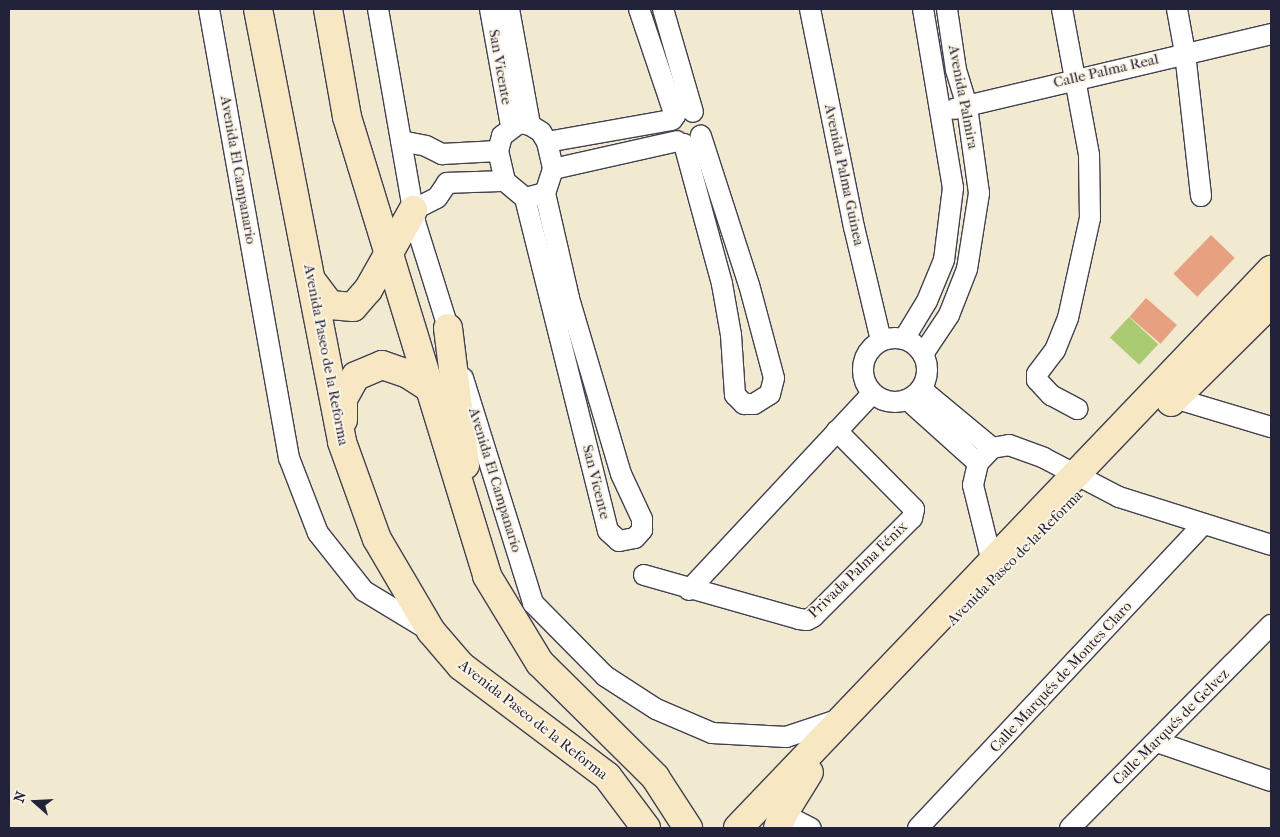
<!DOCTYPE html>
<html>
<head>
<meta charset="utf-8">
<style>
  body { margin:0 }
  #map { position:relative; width:1280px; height:837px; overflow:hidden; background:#f1ead0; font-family:"IM FELL French Canon",serif }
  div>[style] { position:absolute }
  .green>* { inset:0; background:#abcb72; transform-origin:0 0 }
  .building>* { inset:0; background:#e7a181; transform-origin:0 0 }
  .roads { filter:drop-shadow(1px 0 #414051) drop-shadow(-1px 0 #414051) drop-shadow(0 1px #414051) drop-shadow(0 -1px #414051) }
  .street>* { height:20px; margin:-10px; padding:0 10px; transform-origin:10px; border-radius:10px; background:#fff }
  .street>.ring { margin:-10px; padding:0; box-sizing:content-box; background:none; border:20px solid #fff; border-radius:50% }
  .secondary>* { height:28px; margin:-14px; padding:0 14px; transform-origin:14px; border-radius:14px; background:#f7e8c3 }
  span { translate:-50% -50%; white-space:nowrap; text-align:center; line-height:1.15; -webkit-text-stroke:4px #fcf5e5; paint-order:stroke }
  .street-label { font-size:15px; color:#22223b }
  .frame { position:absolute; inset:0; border:10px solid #22223b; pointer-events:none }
  .north { position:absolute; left:10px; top:777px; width:50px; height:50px; -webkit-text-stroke:4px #fcf5e5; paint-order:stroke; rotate:289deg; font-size:14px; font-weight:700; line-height:20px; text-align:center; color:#22223b }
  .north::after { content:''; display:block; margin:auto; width:18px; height:22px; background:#22223b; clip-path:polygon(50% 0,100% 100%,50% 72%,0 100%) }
</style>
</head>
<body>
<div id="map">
  <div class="green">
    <i style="left:1129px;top:317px;width:40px;height:28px;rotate:43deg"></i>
  </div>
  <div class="building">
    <i style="left:1211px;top:235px;width:33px;height:54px;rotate:44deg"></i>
    <i style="left:1146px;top:298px;width:41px;height:25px;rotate:41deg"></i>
  </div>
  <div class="roads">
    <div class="street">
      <i style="left:209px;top:9px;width:456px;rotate:79.9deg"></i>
      <i style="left:289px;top:458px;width:80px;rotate:68.9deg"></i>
      <i style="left:318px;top:533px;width:74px;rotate:51.6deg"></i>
      <i style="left:364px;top:591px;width:77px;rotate:31.2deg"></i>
      <i style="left:378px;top:9px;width:216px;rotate:80.1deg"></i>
      <i style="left:415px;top:222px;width:124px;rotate:72.6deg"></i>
      <i style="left:490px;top:9px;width:119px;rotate:79.8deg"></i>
      <i style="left:509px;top:9px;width:118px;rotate:79.7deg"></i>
      <i style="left:639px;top:9px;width:113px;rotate:71.4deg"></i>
      <i style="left:663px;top:9px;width:107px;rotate:73.8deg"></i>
      <i style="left:810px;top:9px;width:222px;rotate:78.6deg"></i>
      <i style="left:854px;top:227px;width:116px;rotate:76.6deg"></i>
      <i style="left:1062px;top:9px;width:148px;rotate:79.5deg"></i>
      <i style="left:1089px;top:155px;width:63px;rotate:89.1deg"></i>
      <i style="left:1090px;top:218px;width:102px;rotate:102.4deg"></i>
      <i style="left:1068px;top:318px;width:35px;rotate:112deg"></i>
      <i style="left:1055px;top:350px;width:30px;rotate:127deg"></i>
      <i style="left:1037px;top:374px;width:6px;rotate:90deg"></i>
      <i style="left:1037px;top:380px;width:21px;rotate:47deg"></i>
      <i style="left:1051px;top:395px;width:30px;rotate:28deg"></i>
      <i style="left:1177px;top:9px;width:45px;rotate:79.7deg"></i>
      <i style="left:1185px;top:53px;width:144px;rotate:83.6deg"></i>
      <i style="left:954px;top:109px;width:326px;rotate:-13.3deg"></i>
      <i style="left:519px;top:123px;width:11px;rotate:10deg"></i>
      <i style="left:530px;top:125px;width:13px;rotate:32deg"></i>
      <i style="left:541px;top:132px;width:12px;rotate:59deg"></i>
      <i style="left:547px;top:142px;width:28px;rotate:77deg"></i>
      <i style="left:553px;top:169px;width:25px;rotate:108deg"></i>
      <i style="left:545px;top:193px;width:21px;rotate:166deg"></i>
      <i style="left:525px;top:198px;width:26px;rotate:-140deg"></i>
      <i style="left:505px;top:181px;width:31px;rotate:-103deg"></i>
      <i style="left:498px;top:151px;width:16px;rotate:-75deg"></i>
      <i style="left:502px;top:136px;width:21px;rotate:-37deg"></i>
      <i style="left:401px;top:141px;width:25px;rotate:11deg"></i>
      <i style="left:426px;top:146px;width:18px;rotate:27deg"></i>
      <i style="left:442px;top:154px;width:56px;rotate:-3.1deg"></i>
      <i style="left:547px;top:142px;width:127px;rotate:-10deg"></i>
      <i style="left:684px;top:144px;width:145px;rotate:74.8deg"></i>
      <i style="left:722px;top:284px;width:52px;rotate:80deg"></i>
      <i style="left:731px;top:335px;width:60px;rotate:86.2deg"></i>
      <i style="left:735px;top:395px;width:13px;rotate:45deg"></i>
      <i style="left:744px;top:404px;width:10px"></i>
      <i style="left:754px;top:404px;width:19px;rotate:-32deg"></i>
      <i style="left:770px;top:394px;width:16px;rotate:-76deg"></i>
      <i style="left:774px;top:378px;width:96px;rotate:-105deg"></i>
      <i style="left:749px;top:285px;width:157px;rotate:-107.9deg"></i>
      <i style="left:553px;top:169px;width:127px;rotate:-12.7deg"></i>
      <i style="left:525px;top:198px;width:343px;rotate:76deg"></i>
      <i style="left:608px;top:531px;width:15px;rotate:42deg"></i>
      <i style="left:619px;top:541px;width:16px;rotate:-11deg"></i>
      <i style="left:635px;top:538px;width:11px;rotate:-49deg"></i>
      <i style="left:642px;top:530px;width:11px;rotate:-90deg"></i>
      <i style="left:642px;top:519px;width:50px;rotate:-115deg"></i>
      <i style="left:621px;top:474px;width:184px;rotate:-106.5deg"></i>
      <i style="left:569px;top:298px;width:108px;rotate:-102.9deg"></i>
      <i style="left:413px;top:210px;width:27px;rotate:-27deg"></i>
      <i style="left:437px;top:198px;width:18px;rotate:-56deg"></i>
      <i style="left:447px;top:183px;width:58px;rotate:-2deg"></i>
      <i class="ring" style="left:863px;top:338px;width:44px;height:44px"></i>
      <i style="left:904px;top:339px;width:44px;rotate:-58.8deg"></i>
      <i style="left:927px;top:301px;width:44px;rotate:-67.5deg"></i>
      <i style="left:944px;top:260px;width:73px;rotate:-82.9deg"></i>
      <i style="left:953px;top:188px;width:181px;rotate:-99.5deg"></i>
      <i style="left:923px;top:354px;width:47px;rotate:-56.3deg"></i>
      <i style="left:949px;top:315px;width:49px;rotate:-68.6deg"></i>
      <i style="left:967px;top:269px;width:77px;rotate:-81deg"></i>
      <i style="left:979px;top:193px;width:88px;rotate:-97.9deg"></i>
      <i style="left:967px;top:106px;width:38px;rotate:-107deg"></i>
      <i style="left:956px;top:70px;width:62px;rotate:-98.4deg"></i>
      <i style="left:463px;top:378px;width:236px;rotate:72.7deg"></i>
      <i style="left:533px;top:603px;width:103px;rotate:45.4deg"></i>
      <i style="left:605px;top:676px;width:61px;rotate:32.9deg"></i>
      <i style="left:656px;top:709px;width:61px;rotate:23.2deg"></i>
      <i style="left:712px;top:733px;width:74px;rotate:3.1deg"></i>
      <i style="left:786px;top:737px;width:57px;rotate:-18.4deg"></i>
      <i style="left:921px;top:389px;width:92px;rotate:39.7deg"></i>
      <i style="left:1164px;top:395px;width:112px;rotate:16.7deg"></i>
      <i style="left:908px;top:400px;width:94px;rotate:42deg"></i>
      <i style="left:992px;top:562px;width:79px;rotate:-103.9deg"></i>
      <i style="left:973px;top:485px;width:23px;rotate:-77deg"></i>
      <i style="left:978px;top:463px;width:21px;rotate:-47deg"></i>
      <i style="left:992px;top:448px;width:17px;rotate:-10deg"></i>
      <i style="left:1009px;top:445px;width:37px;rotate:20deg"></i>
      <i style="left:1044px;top:458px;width:85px;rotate:27.5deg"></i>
      <i style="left:1119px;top:497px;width:159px;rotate:17.5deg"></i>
      <i style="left:644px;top:575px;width:161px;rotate:15.8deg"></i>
      <i style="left:799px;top:619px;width:8px;rotate:7deg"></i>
      <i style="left:807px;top:620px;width:7px;rotate:-27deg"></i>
      <i style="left:813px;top:617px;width:140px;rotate:-45deg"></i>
      <i style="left:912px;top:518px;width:9px;rotate:-77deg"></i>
      <i style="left:914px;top:509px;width:110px;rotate:-134.6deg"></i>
      <i style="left:689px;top:590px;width:268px;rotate:-47deg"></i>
      <i style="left:1157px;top:742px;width:120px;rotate:18.9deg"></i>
      <i style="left:783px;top:814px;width:31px;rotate:27deg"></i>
      <i style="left:918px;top:828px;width:416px;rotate:-46.8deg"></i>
      <i style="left:1070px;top:828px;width:286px;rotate:-45.3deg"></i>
    </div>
    <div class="secondary">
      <i style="left:258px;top:9px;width:441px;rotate:79deg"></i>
      <i style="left:342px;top:442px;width:103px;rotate:70.2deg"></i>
      <i style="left:377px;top:539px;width:107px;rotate:59.6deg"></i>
      <i style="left:431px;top:631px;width:46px;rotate:49.4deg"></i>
      <i style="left:461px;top:666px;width:183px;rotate:37deg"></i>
      <i style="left:607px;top:776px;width:65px;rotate:53.1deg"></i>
      <i style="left:328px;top:9px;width:110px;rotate:80deg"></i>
      <i style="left:347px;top:117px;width:480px;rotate:73deg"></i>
      <i style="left:487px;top:576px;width:102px;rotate:58.7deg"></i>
      <i style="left:540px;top:663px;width:162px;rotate:44.7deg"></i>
      <i style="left:655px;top:777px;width:61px;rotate:57.1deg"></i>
      <i style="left:311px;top:280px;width:31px;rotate:53deg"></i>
      <i style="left:330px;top:305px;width:23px;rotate:5deg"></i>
      <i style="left:353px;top:307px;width:23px;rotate:-49deg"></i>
      <i style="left:368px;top:290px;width:92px;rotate:-60.6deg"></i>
      <i style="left:448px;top:328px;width:138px;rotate:82.9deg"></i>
      <i style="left:1171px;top:402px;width:141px;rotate:-44.7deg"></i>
      <i style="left:343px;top:420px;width:21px;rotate:-90deg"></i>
      <i style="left:343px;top:399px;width:26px;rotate:-61deg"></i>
      <i style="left:356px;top:376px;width:28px;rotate:-23deg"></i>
      <i style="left:382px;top:365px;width:28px;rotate:19deg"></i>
      <i style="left:408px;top:374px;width:24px;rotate:33deg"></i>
      <i style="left:738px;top:828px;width:772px;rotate:-46.31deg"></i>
      <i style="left:778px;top:828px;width:15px;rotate:-70deg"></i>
      <i style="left:783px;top:814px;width:49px;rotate:-58.2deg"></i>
    </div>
  </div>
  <div class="street-label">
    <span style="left:500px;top:67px;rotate:80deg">San Vicente</span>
    <span style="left:1106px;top:71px;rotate:-13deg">Calle Palma Real</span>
    <span style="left:963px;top:97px;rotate:79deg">Avenida Palmira</span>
    <span style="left:238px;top:170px;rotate:80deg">Avenida El Campanario</span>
    <span style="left:844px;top:175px;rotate:78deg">Avenida Palma Guinea</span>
    <span style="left:326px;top:355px;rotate:79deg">Avenida Paseo de la Reforma</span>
    <span style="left:495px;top:480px;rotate:73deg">Avenida El Campanario</span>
    <span style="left:596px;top:482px;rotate:76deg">San Vicente</span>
    <span style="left:1015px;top:558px;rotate:-45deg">Avenida Paseo de la Reforma</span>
    <span style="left:858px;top:570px;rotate:-44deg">Privada Palma Fénix</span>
    <span style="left:1061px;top:677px;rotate:-47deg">Calle Marqués de Montes Claro</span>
    <span style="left:533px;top:720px;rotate:38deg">Avenida Paseo de la Reforma</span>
    <span style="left:1171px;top:727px;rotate:-45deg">Calle Marqués de Gelvez</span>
  </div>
  <div class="frame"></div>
  <div class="north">N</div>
</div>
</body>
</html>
